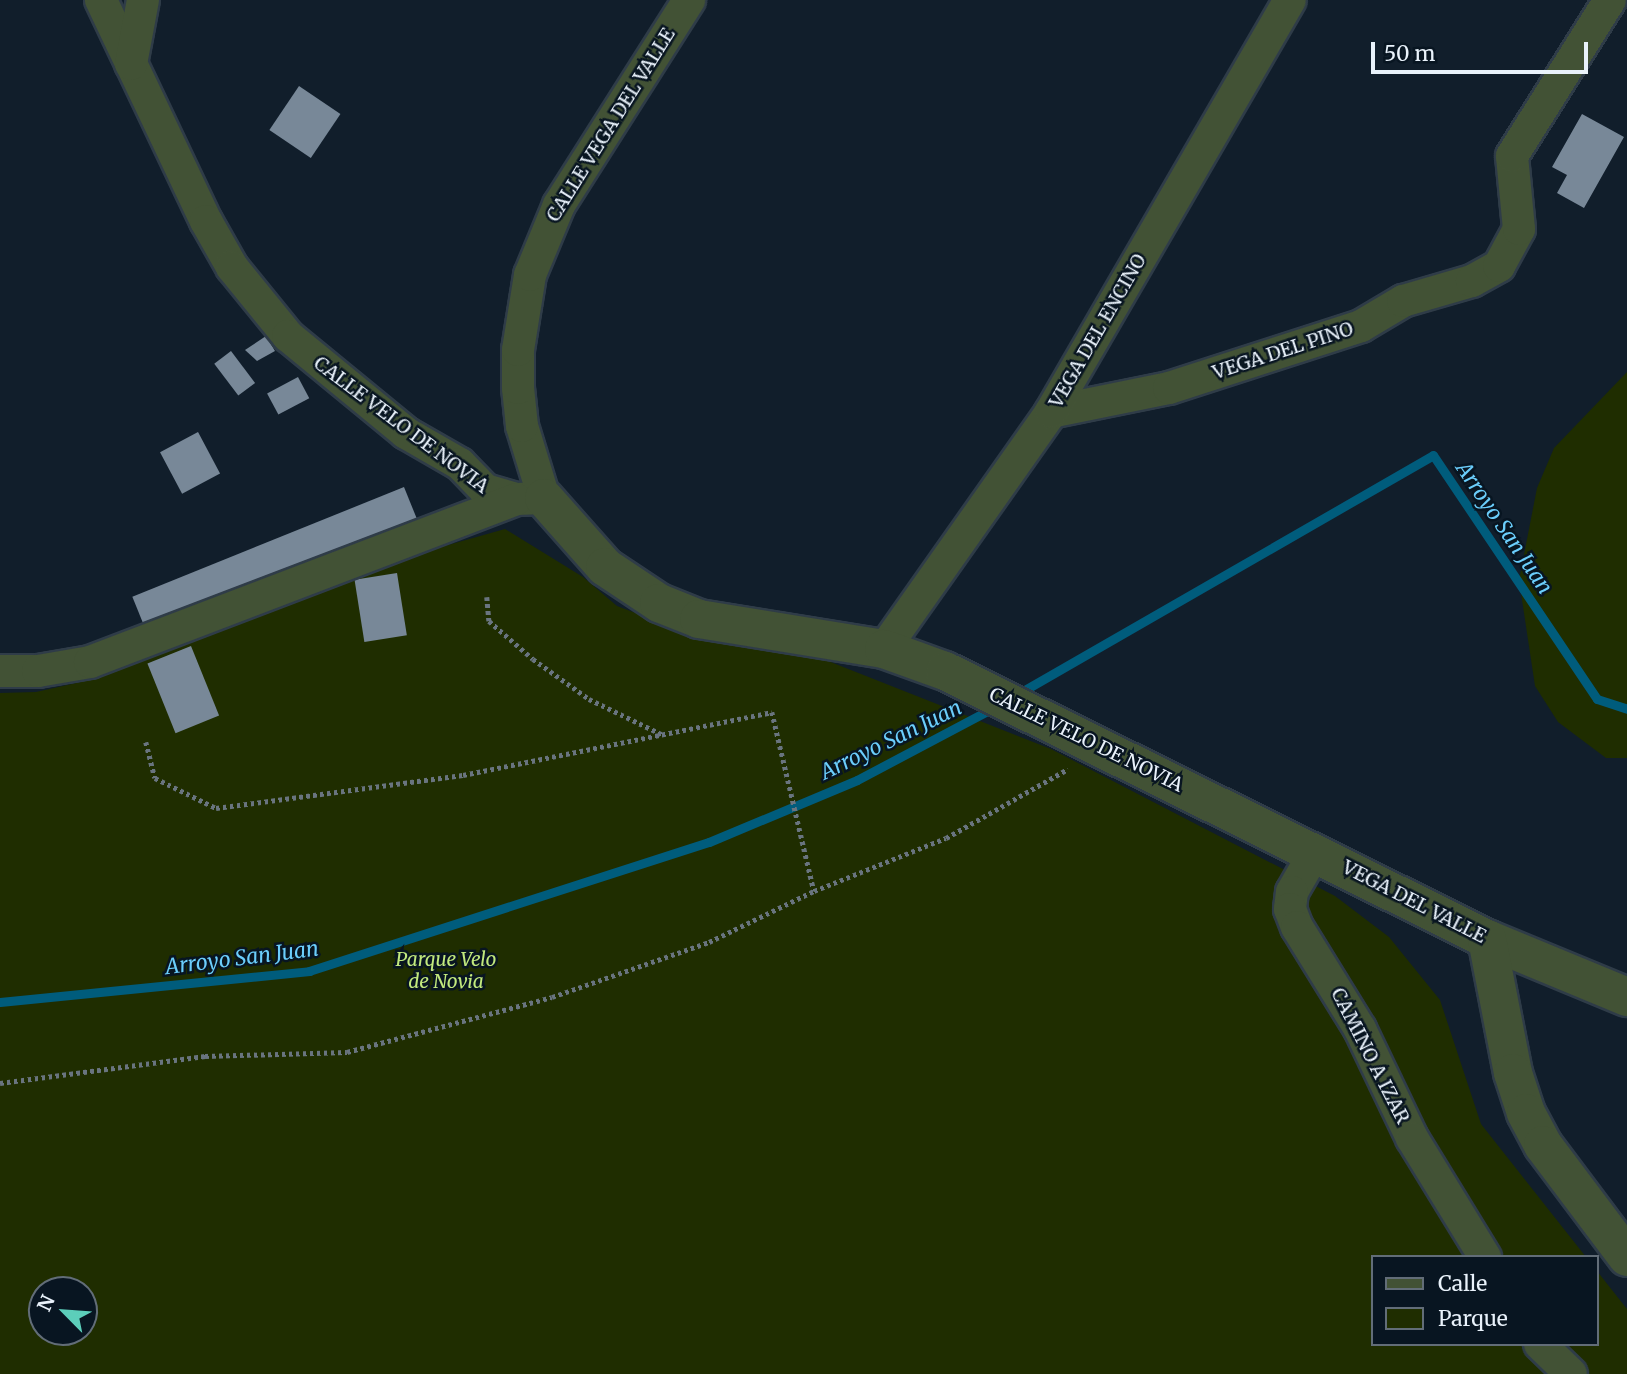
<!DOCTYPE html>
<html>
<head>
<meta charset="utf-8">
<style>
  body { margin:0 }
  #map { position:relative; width:1627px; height:1374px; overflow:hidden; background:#111e2b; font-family:Merriweather,serif }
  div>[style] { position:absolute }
  .green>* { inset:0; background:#1f2d00 }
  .stream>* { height:9px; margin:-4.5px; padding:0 4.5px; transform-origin:4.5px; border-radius:4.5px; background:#005c7c }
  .building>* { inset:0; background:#788898; transform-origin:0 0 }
  .path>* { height:4.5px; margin-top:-2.25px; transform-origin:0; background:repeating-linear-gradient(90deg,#69747f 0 3.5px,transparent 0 7px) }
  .roads { filter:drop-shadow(2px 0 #2f3c48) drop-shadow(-2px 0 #2f3c48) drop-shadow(0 2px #2f3c48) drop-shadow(0 -2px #2f3c48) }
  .minor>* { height:32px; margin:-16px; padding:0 16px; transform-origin:16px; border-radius:16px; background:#425235 }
  .tertiary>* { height:38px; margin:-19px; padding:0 19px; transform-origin:19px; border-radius:19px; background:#425235 }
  span { translate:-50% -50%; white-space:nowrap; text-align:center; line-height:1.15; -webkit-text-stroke:5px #081521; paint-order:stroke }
  .street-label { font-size:19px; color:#e9f2fb }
  .park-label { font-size:19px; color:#c2e97d; font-style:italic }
  .water-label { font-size:21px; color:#6bcefc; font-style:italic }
  .legend { position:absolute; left:1371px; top:1255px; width:228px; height:91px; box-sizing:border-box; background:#081521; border:2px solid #626d78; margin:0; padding:9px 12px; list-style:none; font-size:21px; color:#e9f2fb }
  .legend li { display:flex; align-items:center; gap:14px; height:35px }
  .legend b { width:35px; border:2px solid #626d78 }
  .north { position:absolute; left:28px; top:1276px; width:70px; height:70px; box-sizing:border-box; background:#081521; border:2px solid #626d78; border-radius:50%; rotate:295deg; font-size:19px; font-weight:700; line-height:28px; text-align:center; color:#e9f2fb }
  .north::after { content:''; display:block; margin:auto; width:24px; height:32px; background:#5cceba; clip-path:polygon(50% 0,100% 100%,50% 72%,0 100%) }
  .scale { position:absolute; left:1371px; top:42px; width:217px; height:32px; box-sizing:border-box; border:4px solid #e9f2fb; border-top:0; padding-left:9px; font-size:21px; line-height:24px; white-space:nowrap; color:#e9f2fb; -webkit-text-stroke:5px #081521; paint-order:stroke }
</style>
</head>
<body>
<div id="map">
  <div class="green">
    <i style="clip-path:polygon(1627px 372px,1627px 758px,1606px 758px,1558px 722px,1535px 686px,1519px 580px,1537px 488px,1554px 448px)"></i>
    <i style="clip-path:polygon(evenodd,505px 529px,583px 577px,617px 606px,691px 634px,823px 659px,1051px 749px,1335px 896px,1389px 937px,1440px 1000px,1481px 1124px,1586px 1257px,1373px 1257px,1373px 1344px,1597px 1344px,1597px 1271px,1627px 1309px,1627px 1374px,0 1374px,0 693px,36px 692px,90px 680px,377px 565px,505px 529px,42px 1290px,84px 1290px,84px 1332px,42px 1332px,42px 1290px)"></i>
  </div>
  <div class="stream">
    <i style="left:1016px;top:695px;width:481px;rotate:-29.9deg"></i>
    <i style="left:1433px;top:455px;width:294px;rotate:56.1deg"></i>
    <i style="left:1597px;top:699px;width:32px;rotate:18deg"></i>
    <i style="left:0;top:1002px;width:311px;rotate:-5.7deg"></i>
    <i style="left:309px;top:971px;width:420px;rotate:-17.9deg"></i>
    <i style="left:709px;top:842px;width:160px;rotate:-22.7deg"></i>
    <i style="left:857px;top:780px;width:156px;rotate:-27.9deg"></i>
  </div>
  <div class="building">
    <i style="left:299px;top:86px;width:50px;height:53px;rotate:34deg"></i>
    <i style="clip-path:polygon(1582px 114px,1624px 137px,1584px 208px,1557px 193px,1567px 175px,1552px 167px)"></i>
    <i style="clip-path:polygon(266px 336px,275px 351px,257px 361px,245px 350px)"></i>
    <i style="left:231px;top:351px;width:40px;height:21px;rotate:53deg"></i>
    <i style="left:298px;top:377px;width:24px;height:35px;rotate:62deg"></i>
    <i style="left:198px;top:432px;width:47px;height:43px;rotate:62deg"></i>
    <i style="left:404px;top:487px;width:37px;height:293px;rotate:68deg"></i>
    <i style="left:397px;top:573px;width:63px;height:43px;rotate:81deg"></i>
    <i style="left:191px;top:646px;width:75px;height:47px;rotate:68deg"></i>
  </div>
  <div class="path">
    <i style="left:487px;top:597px;width:24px;rotate:85deg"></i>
    <i style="left:489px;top:621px;width:58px;rotate:40.8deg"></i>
    <i style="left:533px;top:659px;width:69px;rotate:35.5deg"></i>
    <i style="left:589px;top:699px;width:82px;rotate:25.9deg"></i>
    <i style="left:146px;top:742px;width:37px;rotate:76deg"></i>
    <i style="left:155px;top:778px;width:68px;rotate:26.2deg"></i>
    <i style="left:216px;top:808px;width:249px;rotate:-7.6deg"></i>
    <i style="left:463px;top:775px;width:315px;rotate:-11.5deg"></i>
    <i style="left:772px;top:712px;width:184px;rotate:76.8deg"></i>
    <i style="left:0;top:1083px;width:207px;rotate:-7.5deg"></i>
    <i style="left:205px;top:1056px;width:142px;rotate:-1.6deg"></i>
    <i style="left:347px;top:1052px;width:212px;rotate:-15deg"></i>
    <i style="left:552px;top:997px;width:166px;rotate:-19.3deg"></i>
    <i style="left:709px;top:942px;width:117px;rotate:-25.9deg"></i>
    <i style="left:814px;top:891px;width:142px;rotate:-21.9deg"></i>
    <i style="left:946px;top:838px;width:140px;rotate:-29.5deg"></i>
  </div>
  <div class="roads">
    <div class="minor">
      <i style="left:101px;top:0;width:245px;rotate:64.6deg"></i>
      <i style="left:206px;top:221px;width:53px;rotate:60.5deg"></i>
      <i style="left:232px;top:267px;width:89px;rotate:50.9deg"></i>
      <i style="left:288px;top:336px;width:153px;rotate:39.4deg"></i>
      <i style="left:406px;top:433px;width:62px;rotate:29.9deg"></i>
      <i style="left:460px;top:464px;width:36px;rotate:46deg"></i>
      <i style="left:485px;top:490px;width:32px;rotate:16deg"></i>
      <i style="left:516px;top:499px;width:28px;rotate:-2deg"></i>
      <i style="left:544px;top:498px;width:75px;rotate:-107deg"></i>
      <i style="left:522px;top:426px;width:38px;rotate:-96deg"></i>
      <i style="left:518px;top:388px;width:38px;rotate:-90deg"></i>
      <i style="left:518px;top:350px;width:76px;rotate:-80.9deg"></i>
      <i style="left:530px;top:275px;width:76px;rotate:-67.5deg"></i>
      <i style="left:559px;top:205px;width:243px;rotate:-57.6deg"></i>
      <i style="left:131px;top:64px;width:65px;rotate:-79.4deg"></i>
      <i style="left:1051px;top:412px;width:120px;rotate:-11.5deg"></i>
      <i style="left:1169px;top:388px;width:202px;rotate:-17.9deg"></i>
      <i style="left:1361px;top:326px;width:49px;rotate:-30.8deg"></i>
      <i style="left:1403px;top:301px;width:72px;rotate:-16.2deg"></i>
      <i style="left:1472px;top:281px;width:31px;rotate:-29deg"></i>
      <i style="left:1499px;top:266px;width:42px;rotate:-61.6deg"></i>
      <i style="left:1519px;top:229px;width:73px;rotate:-95.5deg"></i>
      <i style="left:1512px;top:156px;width:184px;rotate:-57.9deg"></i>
      <i style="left:884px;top:649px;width:290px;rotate:-54.8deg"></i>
      <i style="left:1051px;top:412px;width:476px;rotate:-59.9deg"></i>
      <i style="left:0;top:671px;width:38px"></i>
      <i style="left:38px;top:671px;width:53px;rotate:-9.8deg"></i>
      <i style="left:90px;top:662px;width:456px;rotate:-20.9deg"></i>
      <i style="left:1315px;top:852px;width:46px;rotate:119.9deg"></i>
      <i style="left:1292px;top:892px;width:17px;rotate:97deg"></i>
      <i style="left:1290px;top:909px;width:19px;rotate:69deg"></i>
      <i style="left:1297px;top:927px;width:120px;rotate:58.3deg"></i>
      <i style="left:1360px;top:1029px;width:121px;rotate:64.5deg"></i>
      <i style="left:1412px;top:1138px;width:140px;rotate:58.5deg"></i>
      <i style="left:1540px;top:1344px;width:43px;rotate:44.1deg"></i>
    </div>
    <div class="tertiary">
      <i style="left:544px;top:498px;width:92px;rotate:48.5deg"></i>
      <i style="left:605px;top:567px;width:65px;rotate:33.7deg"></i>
      <i style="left:659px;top:603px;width:43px;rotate:21.8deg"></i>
      <i style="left:699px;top:619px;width:187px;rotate:9.2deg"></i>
      <i style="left:884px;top:649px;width:65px;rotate:19.8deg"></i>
      <i style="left:945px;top:671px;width:605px;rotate:26.31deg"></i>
      <i style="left:1487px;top:939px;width:152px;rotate:22.5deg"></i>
      <i style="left:1487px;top:939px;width:136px;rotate:79deg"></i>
      <i style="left:1513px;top:1073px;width:42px;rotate:72deg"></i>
      <i style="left:1526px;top:1113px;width:36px;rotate:62deg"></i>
      <i style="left:1543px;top:1145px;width:140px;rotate:53.1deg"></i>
    </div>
  </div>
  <div class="street-label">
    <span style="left:611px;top:125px;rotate:-58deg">CALLE VEGA DEL VALLE</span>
    <span style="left:1098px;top:331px;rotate:-60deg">VEGA DEL ENCINO</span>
    <span style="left:1283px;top:351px;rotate:-18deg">VEGA DEL PINO</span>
    <span style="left:401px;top:425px;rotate:37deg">CALLE VELO DE NOVIA</span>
    <span style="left:1086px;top:740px;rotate:26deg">CALLE VELO DE NOVIA</span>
    <span style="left:1414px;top:902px;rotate:27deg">VEGA DEL VALLE</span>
    <span style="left:1370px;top:1056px;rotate:63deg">CAMINO A IZAR</span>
  </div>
  <div class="park-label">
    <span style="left:446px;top:971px">Parque Velo<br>de Novia</span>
  </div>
  <div class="water-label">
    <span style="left:1504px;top:528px;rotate:56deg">Arroyo San Juan</span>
    <span style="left:891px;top:740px;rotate:-26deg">Arroyo San Juan</span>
    <span style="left:242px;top:958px;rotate:-7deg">Arroyo San Juan</span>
  </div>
  <ul class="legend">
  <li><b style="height:9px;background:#425235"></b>Calle</li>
  <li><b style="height:19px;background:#1f2d00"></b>Parque</li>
  </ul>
  <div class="north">N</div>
  <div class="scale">50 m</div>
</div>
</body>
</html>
